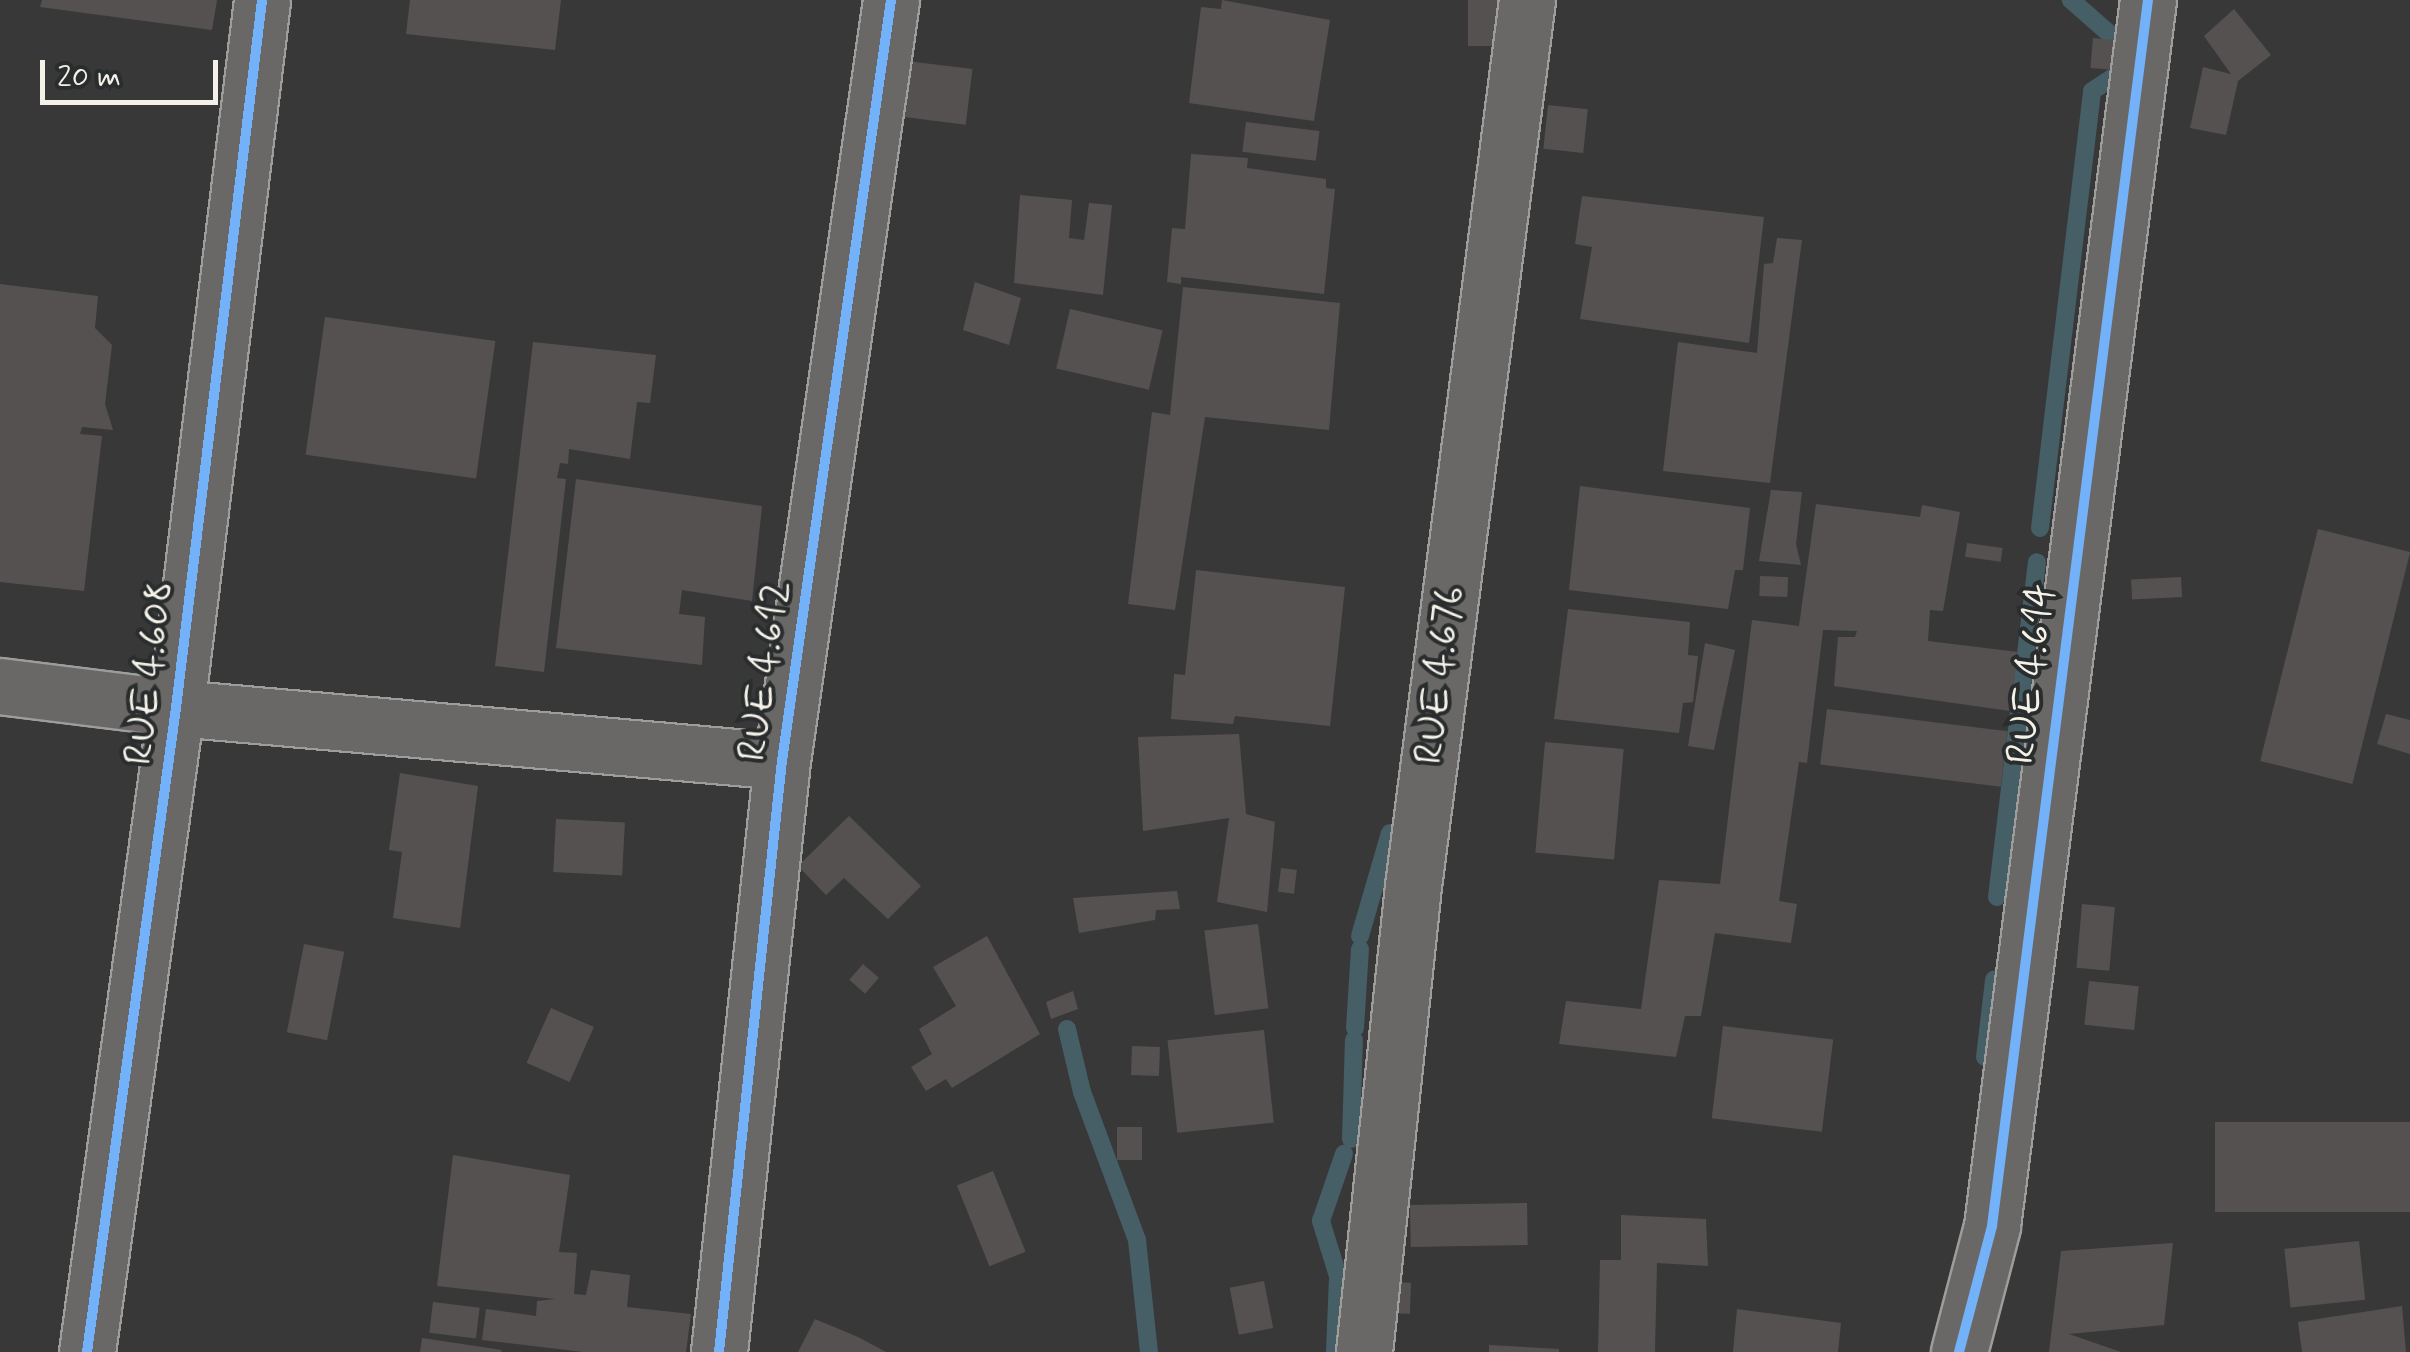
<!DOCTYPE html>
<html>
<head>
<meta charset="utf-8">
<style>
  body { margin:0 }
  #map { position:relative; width:2410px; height:1352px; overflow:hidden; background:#383838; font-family:Mynerve,sans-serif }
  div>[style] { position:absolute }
  .stream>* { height:18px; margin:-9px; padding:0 9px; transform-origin:9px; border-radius:9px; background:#465e66 }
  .building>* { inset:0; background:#555151; transform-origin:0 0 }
  .roads { filter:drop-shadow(2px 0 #9d9d9b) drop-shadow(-2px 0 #9d9d9b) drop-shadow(0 2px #9d9d9b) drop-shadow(0 -2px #9d9d9b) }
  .street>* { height:55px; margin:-27.5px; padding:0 27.5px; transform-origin:27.5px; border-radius:27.5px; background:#696866 }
  .cycleway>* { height:10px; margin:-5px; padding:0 5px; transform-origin:5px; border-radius:5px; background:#73b2f8 }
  span { translate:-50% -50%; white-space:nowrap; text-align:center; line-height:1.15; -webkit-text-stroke:8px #2a2d2e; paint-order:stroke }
  .street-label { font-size:40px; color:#f4f1e8 }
  .scale { position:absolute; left:40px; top:60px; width:178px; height:45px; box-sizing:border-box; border:5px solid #f4f1e8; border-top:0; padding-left:12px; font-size:30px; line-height:35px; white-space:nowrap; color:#f4f1e8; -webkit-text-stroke:8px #2a2d2e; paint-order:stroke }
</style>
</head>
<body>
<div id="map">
  <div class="stream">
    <i style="left:2040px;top:528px;width:440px;rotate:-83.2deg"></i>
    <i style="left:2092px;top:91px;width:31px;rotate:-33deg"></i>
    <i style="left:2118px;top:74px;width:38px;rotate:-99deg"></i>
    <i style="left:2112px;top:36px;width:55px;rotate:-138.7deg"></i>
    <i style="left:1997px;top:897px;width:337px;rotate:-83.2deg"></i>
    <i style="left:1360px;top:936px;width:107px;rotate:-73.8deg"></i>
    <i style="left:1355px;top:1028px;width:79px;rotate:-86.4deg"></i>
    <i style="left:1067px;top:1029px;width:65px;rotate:76.6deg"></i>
    <i style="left:1082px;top:1092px;width:158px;rotate:69.6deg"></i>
    <i style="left:1137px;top:1240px;width:113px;rotate:83.9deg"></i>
    <i style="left:1985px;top:1057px;width:78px;rotate:-83.3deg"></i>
    <i style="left:1351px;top:1139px;width:99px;rotate:-88.3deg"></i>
    <i style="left:1335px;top:1352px;width:76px;rotate:-87.7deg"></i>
    <i style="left:1338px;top:1276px;width:58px;rotate:-107.2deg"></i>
    <i style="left:1321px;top:1221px;width:71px;rotate:-71.1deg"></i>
  </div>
  <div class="building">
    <i style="clip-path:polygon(42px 0,217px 0,212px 30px,40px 7px)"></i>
    <i style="clip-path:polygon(410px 0,561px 0,555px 50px,406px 34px)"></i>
    <i style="clip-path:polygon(1222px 0,1330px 20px,1314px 121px,1189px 103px,1201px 7px,1221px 9px)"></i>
    <i style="left:1468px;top:0;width:29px;height:46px"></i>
    <i style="clip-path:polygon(2234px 9px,2271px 55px,2238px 81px,2226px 135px,2190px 128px,2203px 67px,2231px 74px,2204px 36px)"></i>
    <i style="left:2093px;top:38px;width:25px;height:30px;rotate:5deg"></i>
    <i style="left:907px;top:61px;width:66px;height:56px;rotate:7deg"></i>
    <i style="left:1548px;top:105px;width:40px;height:44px;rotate:6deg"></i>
    <i style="left:1246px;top:122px;width:74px;height:30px;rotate:7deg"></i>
    <i style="clip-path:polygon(1191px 154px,1248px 158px,1247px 168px,1326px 179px,1326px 188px,1335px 189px,1324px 294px,1181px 277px,1181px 284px,1167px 282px,1172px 228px,1185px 229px)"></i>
    <i style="clip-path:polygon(1020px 195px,1072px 200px,1069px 238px,1084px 240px,1089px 203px,1112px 205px,1103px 295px,1014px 283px)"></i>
    <i style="clip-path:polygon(1582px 196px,1764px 217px,1749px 343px,1580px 319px,1592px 247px,1575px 244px)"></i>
    <i style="clip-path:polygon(1777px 238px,1802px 240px,1770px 483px,1663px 471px,1678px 342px,1757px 353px,1764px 264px,1773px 263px)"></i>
    <i style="clip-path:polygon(975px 282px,1021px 298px,1009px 345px,963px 330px)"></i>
    <i style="clip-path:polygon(0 284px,98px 296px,95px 328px,112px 345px,105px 404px,113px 430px,82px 427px,80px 434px,102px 436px,84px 591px,0 582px)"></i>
    <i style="clip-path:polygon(1183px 287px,1340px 303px,1329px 430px,1205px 417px,1175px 610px,1128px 604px,1152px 412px,1170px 415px)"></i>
    <i style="left:1070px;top:309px;width:95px;height:61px;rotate:13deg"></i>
    <i style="left:325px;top:317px;width:172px;height:139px;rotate:8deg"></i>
    <i style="clip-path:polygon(533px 342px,656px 355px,650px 403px,637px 402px,630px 459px,569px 449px,568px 464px,560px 463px,557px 478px,566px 479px,544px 672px,495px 666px)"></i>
    <i style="clip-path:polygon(576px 479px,762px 506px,752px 601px,682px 590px,679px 614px,705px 617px,702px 665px,556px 648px)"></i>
    <i style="clip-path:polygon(1580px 486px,1750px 508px,1743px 570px,1735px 570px,1728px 609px,1569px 590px)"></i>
    <i style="clip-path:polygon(1771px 490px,1802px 492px,1796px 544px,1801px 565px,1759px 561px)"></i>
    <i style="clip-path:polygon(1816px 504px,1920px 517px,1922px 505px,1960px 512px,1943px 611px,1930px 610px,1928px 641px,2018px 652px,2010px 711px,1834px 686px,1838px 637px,1855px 637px,1857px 631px,1823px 630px,1807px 763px,1799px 762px,1779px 901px,1797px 904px,1791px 943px,1715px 933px,1701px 1016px,1685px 1016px,1676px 1057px,1559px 1044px,1566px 1001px,1641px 1009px,1659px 880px,1720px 884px,1752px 620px,1799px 626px)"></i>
    <i style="left:2318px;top:529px;width:95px;height:239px;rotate:14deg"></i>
    <i style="left:1967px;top:543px;width:36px;height:14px;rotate:8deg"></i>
    <i style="clip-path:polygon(1196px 570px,1345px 587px,1330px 726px,1235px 716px,1233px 724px,1171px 719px,1174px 674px,1185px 675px)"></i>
    <i style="left:1760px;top:576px;width:28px;height:20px;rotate:2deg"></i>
    <i style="left:2181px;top:577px;width:20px;height:50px;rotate:87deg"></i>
    <i style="clip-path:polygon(1568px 609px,1690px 622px,1688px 655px,1698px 656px,1693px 702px,1683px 703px,1679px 733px,1554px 719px)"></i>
    <i style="clip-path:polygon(1705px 643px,1735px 650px,1714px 750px,1688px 746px)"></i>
    <i style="left:1827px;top:709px;width:182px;height:56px;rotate:7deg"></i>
    <i style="clip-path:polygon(2386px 714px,2410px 720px,2410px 754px,2377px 744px)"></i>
    <i style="clip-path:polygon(1239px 734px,1246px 814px,1275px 822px,1267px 912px,1217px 902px,1229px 818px,1143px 831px,1138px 737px)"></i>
    <i style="left:1545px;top:742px;width:79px;height:111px;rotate:5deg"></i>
    <i style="clip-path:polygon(400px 773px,478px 786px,460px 928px,393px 918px,402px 852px,389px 850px)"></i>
    <i style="clip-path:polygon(849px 816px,921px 886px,888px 919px,844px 878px,826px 895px,798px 866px)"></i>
    <i style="left:556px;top:819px;width:69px;height:53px;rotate:3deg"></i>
    <i style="left:1281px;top:868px;width:16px;height:24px;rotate:7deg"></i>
    <i style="clip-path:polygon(1177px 891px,1180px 909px,1156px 910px,1155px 920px,1079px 933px,1073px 898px)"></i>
    <i style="left:2082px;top:904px;width:33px;height:64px;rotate:5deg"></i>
    <i style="left:1258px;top:924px;width:85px;height:54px;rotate:83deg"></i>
    <i style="clip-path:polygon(987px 936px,1040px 1034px,952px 1088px,946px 1079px,926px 1091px,911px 1067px,932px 1054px,919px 1029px,956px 1006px,933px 967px)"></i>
    <i style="left:304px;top:944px;width:41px;height:90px;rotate:11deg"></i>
    <i style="left:863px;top:964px;width:21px;height:21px;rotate:41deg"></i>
    <i style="left:2089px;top:981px;width:50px;height:44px;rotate:6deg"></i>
    <i style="clip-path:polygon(1073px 991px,1078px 1009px,1051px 1019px,1046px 1002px)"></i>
    <i style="left:551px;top:1008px;width:47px;height:60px;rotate:24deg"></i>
    <i style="left:1723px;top:1026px;width:111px;height:93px;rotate:7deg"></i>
    <i style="left:1264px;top:1030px;width:93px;height:97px;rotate:84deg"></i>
    <i style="left:1132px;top:1046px;width:28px;height:29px;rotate:2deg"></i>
    <i style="left:2410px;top:1122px;width:90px;height:195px;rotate:90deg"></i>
    <i style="left:1117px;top:1127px;width:25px;height:33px"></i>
    <i style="clip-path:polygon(453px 1155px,570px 1175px,559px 1252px,577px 1253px,574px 1294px,586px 1295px,591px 1270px,630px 1275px,627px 1307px,691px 1314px,686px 1352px,583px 1352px,482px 1340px,486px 1309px,536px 1316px,537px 1301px,555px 1299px,437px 1286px)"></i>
    <i style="left:993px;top:1171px;width:87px;height:39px;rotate:68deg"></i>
    <i style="left:1527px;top:1203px;width:42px;height:117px;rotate:89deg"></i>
    <i style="clip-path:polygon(1621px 1215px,1706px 1219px,1708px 1266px,1657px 1263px,1655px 1352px,1598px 1352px,1600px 1260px,1621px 1260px)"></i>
    <i style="left:2359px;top:1241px;width:59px;height:75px;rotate:84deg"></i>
    <i style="clip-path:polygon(2173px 1243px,2164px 1325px,2069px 1334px,2121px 1352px,2049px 1352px,2061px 1251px)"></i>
    <i style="left:1264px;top:1281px;width:48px;height:35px;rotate:79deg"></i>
    <i style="left:1387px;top:1282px;width:24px;height:31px;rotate:2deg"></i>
    <i style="left:433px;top:1302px;width:47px;height:31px;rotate:7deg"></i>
    <i style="clip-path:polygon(2402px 1306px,2406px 1352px,2302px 1352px,2298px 1322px)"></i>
    <i style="clip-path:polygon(1737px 1309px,1841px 1323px,1838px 1352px,1733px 1352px)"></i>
    <i style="clip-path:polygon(815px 1319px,858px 1337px,886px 1352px,798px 1352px)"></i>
    <i style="clip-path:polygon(422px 1338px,502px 1350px,501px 1352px,420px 1352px)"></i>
    <i style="clip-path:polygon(1489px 1345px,1559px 1349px,1559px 1352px,1489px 1352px)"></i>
  </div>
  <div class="roads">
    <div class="street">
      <i style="left:0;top:686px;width:177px;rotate:7.1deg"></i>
      <i style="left:176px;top:708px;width:608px;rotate:5deg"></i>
      <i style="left:87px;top:1352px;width:650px;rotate:-82.13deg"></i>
      <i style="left:176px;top:708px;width:713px;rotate:-83.07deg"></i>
      <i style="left:719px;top:1352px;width:594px;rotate:-83.92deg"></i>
      <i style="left:782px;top:761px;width:769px;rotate:-81.85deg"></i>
      <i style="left:1364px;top:1352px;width:469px;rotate:-84deg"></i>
      <i style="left:1413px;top:886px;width:893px;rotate:-82.67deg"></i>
      <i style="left:1959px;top:1352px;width:130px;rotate:-75.3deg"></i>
      <i style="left:1992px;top:1226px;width:1236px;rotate:-82.75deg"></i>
    </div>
  </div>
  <div class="cycleway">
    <i style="left:87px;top:1352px;width:650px;rotate:-82.13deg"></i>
    <i style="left:176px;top:708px;width:713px;rotate:-83.07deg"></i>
    <i style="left:719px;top:1352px;width:594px;rotate:-83.92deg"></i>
    <i style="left:782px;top:761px;width:769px;rotate:-81.85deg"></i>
    <i style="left:1959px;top:1352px;width:130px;rotate:-75.3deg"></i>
    <i style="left:1992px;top:1226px;width:1236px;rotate:-82.75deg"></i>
  </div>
  <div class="street-label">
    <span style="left:765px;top:671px;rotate:-82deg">RUE 4.612</span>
    <span style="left:150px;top:673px;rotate:-83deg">RUE 4.608</span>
    <span style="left:2032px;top:674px;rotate:-83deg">RUE 4.614</span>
    <span style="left:1440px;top:675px;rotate:-83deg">RUE 4.676</span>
  </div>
  <div class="scale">20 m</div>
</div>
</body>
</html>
